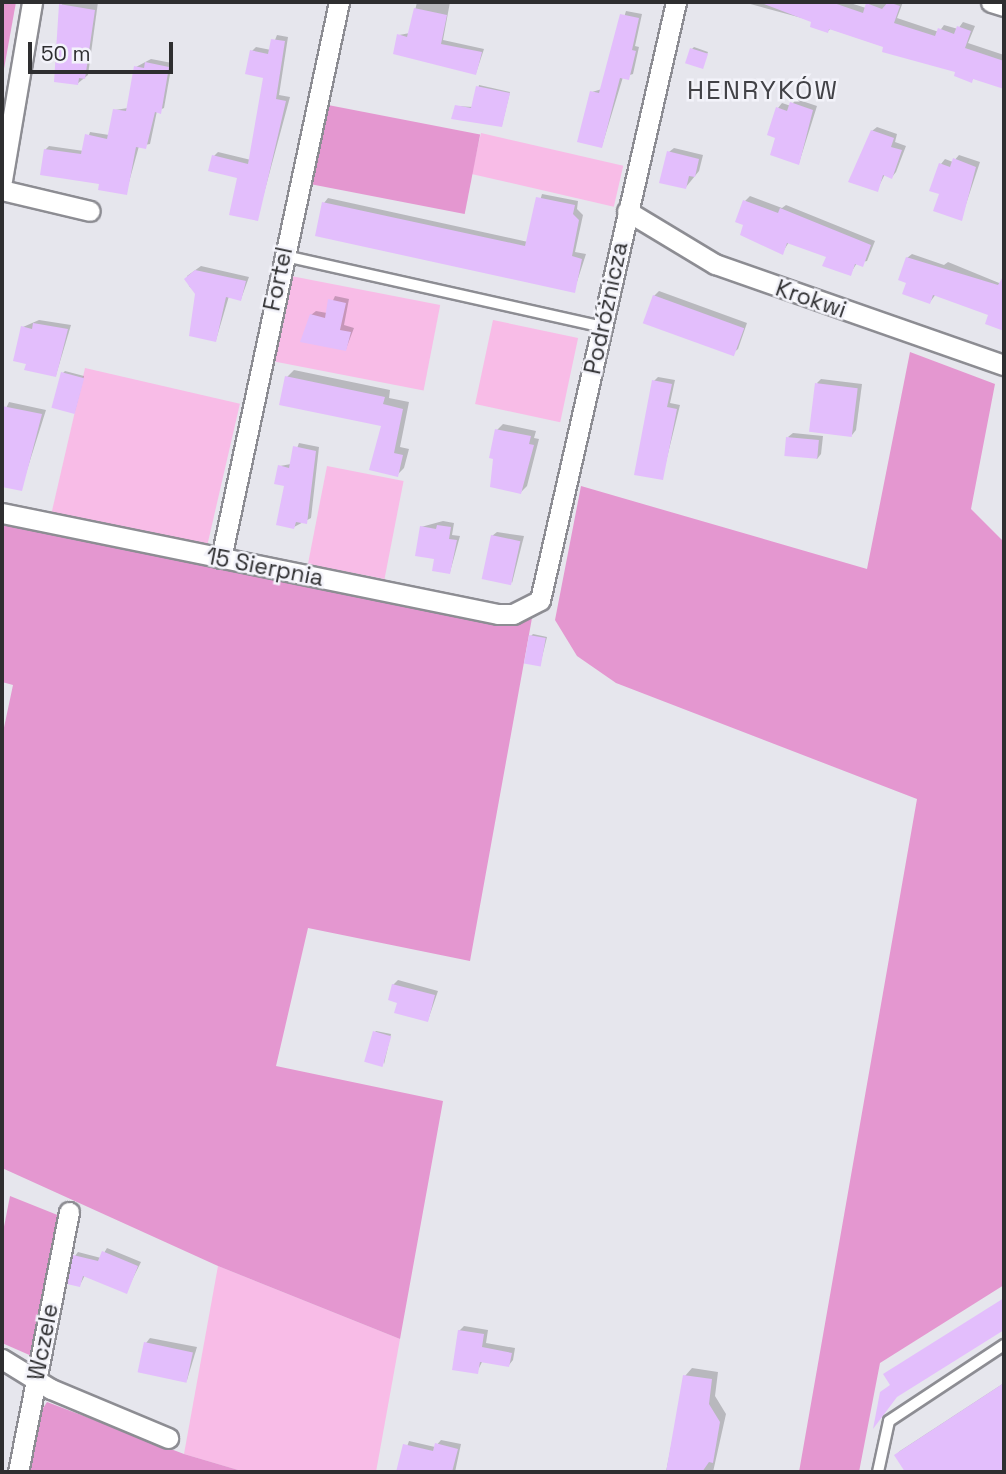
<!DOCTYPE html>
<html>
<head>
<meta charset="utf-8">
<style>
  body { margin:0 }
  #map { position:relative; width:1006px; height:1474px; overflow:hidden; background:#e6e6ed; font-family:"Space Grotesk",sans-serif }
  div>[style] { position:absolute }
  .green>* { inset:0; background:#f8bce7; transform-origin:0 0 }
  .forest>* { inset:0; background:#e497d0; transform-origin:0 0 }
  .shadow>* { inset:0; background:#0003 }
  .building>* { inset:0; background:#e3befc; transform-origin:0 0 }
  .roads { filter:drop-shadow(2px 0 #8d8d93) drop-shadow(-2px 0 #8d8d93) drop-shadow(0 2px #8d8d93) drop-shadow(0 -2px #8d8d93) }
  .service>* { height:10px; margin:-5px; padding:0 5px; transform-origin:5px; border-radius:5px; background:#fff }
  .minor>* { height:19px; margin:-9.5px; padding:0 9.5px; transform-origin:9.5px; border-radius:9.5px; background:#fff }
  span { translate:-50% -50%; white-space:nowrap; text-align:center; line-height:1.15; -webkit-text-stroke:5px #f3f3fa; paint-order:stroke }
  .street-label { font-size:23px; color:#2e2e30 }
  .quarter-label { font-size:26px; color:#424247; letter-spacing:2px }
  .frame { position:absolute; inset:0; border:4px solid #2e2e30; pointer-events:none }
  .scale { position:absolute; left:28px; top:42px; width:145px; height:32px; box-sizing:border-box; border:4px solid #2e2e30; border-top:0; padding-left:9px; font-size:21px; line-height:24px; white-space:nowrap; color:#2e2e30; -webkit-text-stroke:5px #f3f3fa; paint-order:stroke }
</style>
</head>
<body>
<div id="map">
  <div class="green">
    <i style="left:481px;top:133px;width:146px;height:42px;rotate:13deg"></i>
    <i style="left:291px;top:276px;width:152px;height:87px;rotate:11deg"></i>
    <i style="left:493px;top:320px;width:87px;height:86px;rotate:12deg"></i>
    <i style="left:85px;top:368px;width:159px;height:148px;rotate:13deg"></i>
    <i style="left:327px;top:466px;width:78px;height:100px;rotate:11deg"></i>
    <i style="clip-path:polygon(218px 1266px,400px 1339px,376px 1472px,245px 1472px,184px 1454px)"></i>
  </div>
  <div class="forest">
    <i style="clip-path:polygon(2px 2px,16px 2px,2px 80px)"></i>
    <i style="left:328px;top:105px;width:155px;height:81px;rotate:11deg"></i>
    <i style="clip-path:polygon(910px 352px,995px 384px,971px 509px,1004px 542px,1004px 1285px,880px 1363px,859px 1472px,799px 1472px,917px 799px,616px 683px,577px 656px,555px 620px,581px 486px,867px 569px)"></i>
    <i style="clip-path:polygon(2px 520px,509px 622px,532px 618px,470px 961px,308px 928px,276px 1066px,443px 1101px,400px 1339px,218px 1266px,2px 1168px,2px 737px,13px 685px,2px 682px)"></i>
    <i style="clip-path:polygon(10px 1196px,60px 1216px,34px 1357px,2px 1343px,2px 1237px)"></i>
    <i style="clip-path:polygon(47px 1402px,184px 1454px,245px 1472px,28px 1472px,38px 1416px)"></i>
  </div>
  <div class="shadow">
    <i style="clip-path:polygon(62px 2px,98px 2px,88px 75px,77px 84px,55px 80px)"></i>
    <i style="clip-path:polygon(417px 2px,450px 2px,443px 40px,484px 49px,476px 73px,399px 35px,410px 33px)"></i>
    <i style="clip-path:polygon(743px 2px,847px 2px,866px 8px,870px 2px,903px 2px,897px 18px,939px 32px,944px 25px,958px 29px,963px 22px,975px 26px,968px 43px,1004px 55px,1004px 87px,975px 77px,971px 81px,957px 71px,831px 28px,828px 31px,813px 21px)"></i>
    <i style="clip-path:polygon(626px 11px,642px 14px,635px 46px,639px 47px,633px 74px,623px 77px,602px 146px,592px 92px,602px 89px)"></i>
    <i style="clip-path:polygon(277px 35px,288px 37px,279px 95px,290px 97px,257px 219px,239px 177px,214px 156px,218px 152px,251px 160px,265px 76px,252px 51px,256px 47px,271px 50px)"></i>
    <i style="clip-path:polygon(694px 47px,708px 52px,702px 67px,692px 49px)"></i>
    <i style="clip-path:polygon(151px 59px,172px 63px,164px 108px,157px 111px,150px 144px,139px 146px,126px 193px,45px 150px,49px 146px,84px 151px,90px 132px,109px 135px,115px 110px,128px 108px,136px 67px)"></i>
    <i style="clip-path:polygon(479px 85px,510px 92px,502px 125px,456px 106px,473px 107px)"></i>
    <i style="clip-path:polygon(796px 99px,817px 106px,799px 163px,778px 137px,778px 108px,782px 103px,791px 106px)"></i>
    <i style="clip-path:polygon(877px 127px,897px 134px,895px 142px,906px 146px,896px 172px,892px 177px,885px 174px,877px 190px,872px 131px)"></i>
    <i style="clip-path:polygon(674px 148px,703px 155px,699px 171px,686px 187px,669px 152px)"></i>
    <i style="clip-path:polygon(959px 155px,980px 162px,961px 219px,941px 193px,941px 164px,945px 159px,953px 162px)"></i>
    <i style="clip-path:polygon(542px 194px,578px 201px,577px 209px,583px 215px,575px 252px,586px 254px,574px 291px,324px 203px,328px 198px,528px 242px)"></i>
    <i style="clip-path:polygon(750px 196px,782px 208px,786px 205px,875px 241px,867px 261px,857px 263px,850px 274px,828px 256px,789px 242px,782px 253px,745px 224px,745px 201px)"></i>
    <i style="clip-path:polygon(912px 254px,944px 265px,948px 262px,1004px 285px,1004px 329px,987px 323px,990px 314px,936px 294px,930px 302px,908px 282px,907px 258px)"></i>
    <i style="clip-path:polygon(201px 266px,249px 277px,241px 299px,229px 296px,216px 340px,197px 293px,189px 286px,187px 276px)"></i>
    <i style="clip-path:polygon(659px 291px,747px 323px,738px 349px,733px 353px,654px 296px)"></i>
    <i style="clip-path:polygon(335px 296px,349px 299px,344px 325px,354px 328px,346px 349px,311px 315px,316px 311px,327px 313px)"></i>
    <i style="clip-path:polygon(39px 320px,71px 325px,56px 375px,23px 327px)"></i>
    <i style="clip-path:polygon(294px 370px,390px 390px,389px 398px,409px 402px,400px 447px,409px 449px,404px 468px,397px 475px,383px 425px,287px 377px)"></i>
    <i style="clip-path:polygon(65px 371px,84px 376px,75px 411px,63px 373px)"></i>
    <i style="clip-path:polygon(658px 377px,675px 380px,670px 403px,680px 405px,662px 478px,654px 381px)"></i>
    <i style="clip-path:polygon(821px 379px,862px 384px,856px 430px,852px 435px,817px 383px)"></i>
    <i style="clip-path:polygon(9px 402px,46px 410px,21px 489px,2px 486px,6px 425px,2px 417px)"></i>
    <i style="clip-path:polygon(503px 424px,536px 431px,534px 438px,539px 439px,527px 486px,521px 492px,497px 430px)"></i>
    <i style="clip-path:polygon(793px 433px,823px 436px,821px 454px,817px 459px,788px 437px)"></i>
    <i style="clip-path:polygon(299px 443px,319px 447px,311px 518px,294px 527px,280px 466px,291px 464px)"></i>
    <i style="clip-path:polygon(443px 521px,454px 523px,452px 535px,460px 536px,450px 572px,436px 558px,421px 527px)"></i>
    <i style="clip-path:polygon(497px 532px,524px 536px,512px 583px,492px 536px)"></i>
    <i style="clip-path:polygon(533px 634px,547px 637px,540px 665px,531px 636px)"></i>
    <i style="clip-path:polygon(398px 980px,438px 991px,428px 1020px,399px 1001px,393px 985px)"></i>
    <i style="clip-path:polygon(376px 1031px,391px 1034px,384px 1064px,375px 1032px)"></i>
    <i style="clip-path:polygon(107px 1248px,141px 1262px,126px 1292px,85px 1275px,80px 1285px,75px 1256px,78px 1252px,101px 1258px)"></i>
    <i style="clip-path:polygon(464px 1326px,488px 1330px,486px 1343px,515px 1348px,513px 1360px,509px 1365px,483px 1360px,477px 1372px,459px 1331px)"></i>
    <i style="clip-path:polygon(150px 1338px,197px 1347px,187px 1380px,146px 1343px)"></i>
    <i style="clip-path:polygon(692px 1368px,718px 1372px,715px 1396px,726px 1414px,713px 1472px,666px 1472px,685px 1376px)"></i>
    <i style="clip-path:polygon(1004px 1383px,1004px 1472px,907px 1472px,896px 1455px,900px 1451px)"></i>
    <i style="clip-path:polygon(441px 1440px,461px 1444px,455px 1472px,398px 1472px,409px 1441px,435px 1447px)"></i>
  </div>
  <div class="building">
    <i style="clip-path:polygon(759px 2px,831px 2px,863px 13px,866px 3px,882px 9px,888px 2px,900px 6px,894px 23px,935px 36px,938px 28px,954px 34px,957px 26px,971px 31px,965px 48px,1004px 61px,1004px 89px,973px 79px,972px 83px,954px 76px,955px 72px,882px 52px,883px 47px,829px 29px,828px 33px,810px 27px,811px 22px)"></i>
    <i style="clip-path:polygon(59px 4px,95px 10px,85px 79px,79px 78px,78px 85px,54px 82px)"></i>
    <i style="clip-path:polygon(414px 8px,447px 15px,441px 44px,482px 52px,476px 75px,393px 54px,397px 34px,407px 37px)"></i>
    <i style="clip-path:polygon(620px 14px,639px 18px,632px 50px,636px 51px,629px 80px,620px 78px,602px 148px,577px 142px,590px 91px,599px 93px)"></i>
    <i style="clip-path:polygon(271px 39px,285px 41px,276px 99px,286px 101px,258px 221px,229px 215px,237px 178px,208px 171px,212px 155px,248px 164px,263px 78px,245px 74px,250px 50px,268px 54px)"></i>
    <i style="left:690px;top:48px;width:19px;height:16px;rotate:18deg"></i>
    <i style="clip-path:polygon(145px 62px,169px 67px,161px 114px,155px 112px,146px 149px,136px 147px,127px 195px,98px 190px,99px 184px,40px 175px,44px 149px,81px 154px,85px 134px,107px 139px,113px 109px,126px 111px,134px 66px,144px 68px)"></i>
    <i style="clip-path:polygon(476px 86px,510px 93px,502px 127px,451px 119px,455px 105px,471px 108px)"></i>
    <i style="clip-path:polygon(790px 102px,813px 110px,799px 165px,770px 155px,775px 138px,767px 135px,776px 107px,787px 111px)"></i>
    <i style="clip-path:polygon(871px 130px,894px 138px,891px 147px,902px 150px,892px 179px,883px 175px,878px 192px,848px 182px)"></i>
    <i style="clip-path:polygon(667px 151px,699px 159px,695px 177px,689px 176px,686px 189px,659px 183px)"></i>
    <i style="clip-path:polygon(953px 158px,976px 167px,962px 221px,933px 211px,939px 194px,929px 191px,939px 163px,950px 167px)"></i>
    <i style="clip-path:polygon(536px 197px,575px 205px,573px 214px,579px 220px,572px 256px,582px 259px,575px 293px,315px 236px,322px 202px,525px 246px)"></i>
    <i style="clip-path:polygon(743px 200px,778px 213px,780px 208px,871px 245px,863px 267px,855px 264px,851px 276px,822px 266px,826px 257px,787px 243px,783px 255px,740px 235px,743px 225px,735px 222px)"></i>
    <i style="clip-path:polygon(906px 257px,998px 285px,1004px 275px,1004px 331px,985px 324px,988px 315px,933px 295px,930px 304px,902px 294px,906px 283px,898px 280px)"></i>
    <i style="clip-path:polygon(195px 270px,246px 281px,241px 301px,226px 297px,216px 342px,189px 336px,195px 294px,184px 279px)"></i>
    <i style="left:653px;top:295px;width:97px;height:30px;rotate:20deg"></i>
    <i style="clip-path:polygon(328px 299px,346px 303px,340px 330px,351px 332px,346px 351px,300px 342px,310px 314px,325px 318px)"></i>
    <i style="clip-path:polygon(33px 323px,68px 329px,56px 377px,24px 370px,26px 364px,13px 361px,21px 326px,32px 329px)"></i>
    <i style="left:61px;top:372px;width:24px;height:37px;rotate:15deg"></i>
    <i style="clip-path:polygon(285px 376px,385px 397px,383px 404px,403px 409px,394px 453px,403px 455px,398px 477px,369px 470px,381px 426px,279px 405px)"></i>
    <i style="clip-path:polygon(652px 380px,672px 384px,667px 407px,677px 409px,663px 480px,634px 475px)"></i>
    <i style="left:815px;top:383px;width:43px;height:49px;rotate:7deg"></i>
    <i style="clip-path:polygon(2px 406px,42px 414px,22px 491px,2px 487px)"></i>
    <i style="clip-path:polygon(495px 429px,531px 436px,529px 444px,534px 445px,521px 494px,490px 487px,493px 459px,489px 458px)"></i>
    <i style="left:786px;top:437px;width:33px;height:19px;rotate:5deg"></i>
    <i style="clip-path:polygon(293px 446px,316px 451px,307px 524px,296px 522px,294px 529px,276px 525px,284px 486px,274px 484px,278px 465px,289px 468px)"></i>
    <i style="clip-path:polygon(437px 525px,451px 527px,449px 539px,457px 540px,450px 574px,432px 571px,434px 559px,415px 556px,420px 526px,436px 529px)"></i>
    <i style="left:491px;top:535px;width:30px;height:45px;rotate:12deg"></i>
    <i style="left:529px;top:635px;width:17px;height:29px;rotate:10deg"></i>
    <i style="clip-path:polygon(392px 984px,435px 995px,428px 1022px,394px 1013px,397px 1003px,388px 1000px)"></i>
    <i style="left:373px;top:1031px;width:19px;height:32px;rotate:16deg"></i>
    <i style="clip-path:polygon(102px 1251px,138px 1266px,127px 1294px,83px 1276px,80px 1287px,67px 1284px,73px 1255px,98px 1261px)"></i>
    <i style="clip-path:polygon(1004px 1298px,1004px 1330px,897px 1397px,873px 1429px,880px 1392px,890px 1385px,883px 1374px)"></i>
    <i style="clip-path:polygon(458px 1330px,484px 1334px,482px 1347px,512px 1353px,509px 1367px,480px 1362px,478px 1374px,452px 1370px)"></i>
    <i style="left:144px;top:1342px;width:50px;height:31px;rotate:12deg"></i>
    <i style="clip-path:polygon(683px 1375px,712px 1379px,709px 1404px,720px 1422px,713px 1463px,709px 1462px,702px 1472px,666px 1472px)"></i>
    <i style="clip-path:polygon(1004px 1383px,1004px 1472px,905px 1472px,894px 1455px)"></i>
    <i style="clip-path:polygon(435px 1443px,458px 1449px,452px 1472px,396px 1472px,403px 1444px,433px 1451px)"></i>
  </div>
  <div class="roads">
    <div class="service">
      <i style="left:285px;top:256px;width:325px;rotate:12.6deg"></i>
      <i style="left:878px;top:1472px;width:52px;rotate:-77.8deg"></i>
      <i style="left:889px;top:1421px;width:138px;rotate:-33.5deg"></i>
    </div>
    <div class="minor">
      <i style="left:991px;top:2px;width:14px;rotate:17deg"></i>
      <i style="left:2px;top:180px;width:181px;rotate:-80.4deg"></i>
      <i style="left:2px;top:190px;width:90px;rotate:13.4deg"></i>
      <i style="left:627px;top:211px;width:103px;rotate:31.1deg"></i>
      <i style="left:715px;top:264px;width:306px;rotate:19.3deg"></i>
      <i style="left:2px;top:513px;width:506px;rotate:11.51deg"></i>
      <i style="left:498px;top:614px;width:15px"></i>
      <i style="left:513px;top:614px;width:30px;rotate:-27deg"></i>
      <i style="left:540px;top:600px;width:613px;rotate:-77.19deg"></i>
      <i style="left:221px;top:558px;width:568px;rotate:-78.02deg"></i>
      <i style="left:2px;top:1359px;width:57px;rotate:31.5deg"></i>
      <i style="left:51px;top:1389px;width:127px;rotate:22.7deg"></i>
      <i style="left:18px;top:1472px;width:265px;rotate:-78.9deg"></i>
    </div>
  </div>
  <div class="street-label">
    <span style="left:278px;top:279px;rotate:-78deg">Fortel</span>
    <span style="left:811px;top:299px;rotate:19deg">Krokwi</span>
    <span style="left:606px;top:308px;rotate:-78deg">Podróżnicza</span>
    <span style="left:265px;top:567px;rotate:11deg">15 Sierpnia</span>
    <span style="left:43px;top:1342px;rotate:-79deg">Wczele</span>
  </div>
  <div class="quarter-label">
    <span style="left:763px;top:91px">HENRYKÓW</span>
  </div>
  <div class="frame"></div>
  <div class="scale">50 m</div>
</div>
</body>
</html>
